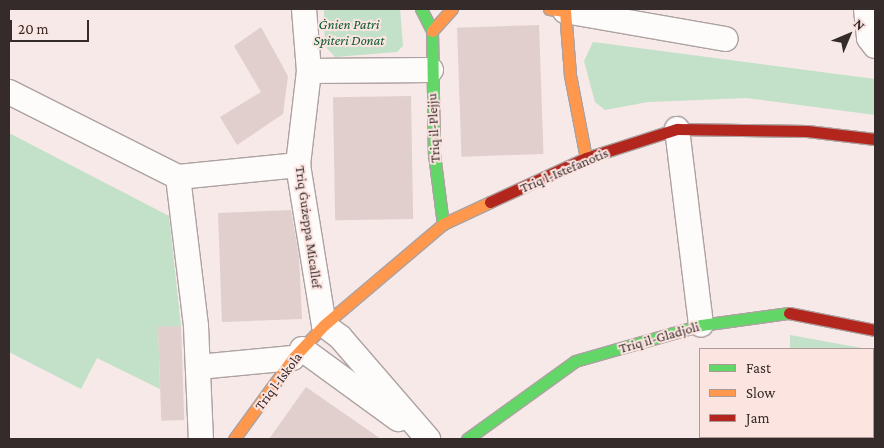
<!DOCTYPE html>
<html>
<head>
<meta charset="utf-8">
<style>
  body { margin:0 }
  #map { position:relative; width:884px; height:448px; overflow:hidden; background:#f6e9e7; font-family:"Crimson Pro",serif }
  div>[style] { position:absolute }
  .green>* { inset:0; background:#c3e0c9 }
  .building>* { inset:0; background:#e0cfcd; transform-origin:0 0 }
  .roads { filter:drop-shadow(1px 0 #aca2a1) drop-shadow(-1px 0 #aca2a1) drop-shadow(0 1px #aca2a1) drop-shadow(0 -1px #aca2a1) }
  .street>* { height:24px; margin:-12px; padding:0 12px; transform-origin:12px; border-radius:12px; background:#fefcfb }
  .fast>* { height:11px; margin:-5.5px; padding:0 5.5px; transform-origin:5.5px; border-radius:5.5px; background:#63d668 }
  .slow>* { height:11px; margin:-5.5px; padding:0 5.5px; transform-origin:5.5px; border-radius:5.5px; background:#ff974d }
  .jam>* { height:11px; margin:-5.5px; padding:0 5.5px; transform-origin:5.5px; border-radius:5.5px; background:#b3261e }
  span { translate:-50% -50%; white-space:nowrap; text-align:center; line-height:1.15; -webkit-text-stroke:4px #fce4e1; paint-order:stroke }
  .park-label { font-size:14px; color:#095b35; font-style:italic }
  .street-label { font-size:14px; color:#342b2a }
  .frame { position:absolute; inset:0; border:10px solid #342b2a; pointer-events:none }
  .legend { position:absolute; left:699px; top:348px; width:175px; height:90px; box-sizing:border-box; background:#fce4e1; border:1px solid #ac9a98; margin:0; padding:6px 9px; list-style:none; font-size:15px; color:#342b2a }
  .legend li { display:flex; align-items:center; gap:10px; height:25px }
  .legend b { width:25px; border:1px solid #ac9a98 }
  .north { position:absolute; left:824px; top:10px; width:50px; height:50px; -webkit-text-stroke:4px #fce4e1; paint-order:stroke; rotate:45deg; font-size:14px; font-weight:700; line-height:20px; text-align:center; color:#342b2a }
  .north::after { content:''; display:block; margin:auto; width:18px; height:22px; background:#342b2a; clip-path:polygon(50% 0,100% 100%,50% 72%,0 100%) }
  .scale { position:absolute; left:10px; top:20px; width:79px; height:22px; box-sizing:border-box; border:2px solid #342b2a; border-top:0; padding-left:6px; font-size:15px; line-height:18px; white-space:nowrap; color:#342b2a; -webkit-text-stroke:4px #fce4e1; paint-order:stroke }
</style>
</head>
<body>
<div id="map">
  <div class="green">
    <i style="clip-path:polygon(324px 9px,400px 9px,403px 46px,397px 52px,335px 57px,325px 46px)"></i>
    <i style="clip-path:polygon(593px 42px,875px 79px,875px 115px,747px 98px,648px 102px,605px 110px,595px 102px,584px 61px)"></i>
    <i style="clip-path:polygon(9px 133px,169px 216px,181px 326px,158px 327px,160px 389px,97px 358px,81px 389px,9px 352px)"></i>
    <i style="clip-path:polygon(790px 335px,867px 349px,790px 349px)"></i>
  </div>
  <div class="building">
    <i style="left:539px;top:25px;width:129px;height:82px;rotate:88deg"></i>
    <i style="clip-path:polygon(261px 27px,288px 76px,283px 114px,237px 145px,220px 117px,261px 92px,234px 46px)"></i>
    <i style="left:411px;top:96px;width:123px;height:78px;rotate:89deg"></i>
    <i style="clip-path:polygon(291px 210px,299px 257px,302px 319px,222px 322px,218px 213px)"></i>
    <i style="left:181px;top:326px;width:94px;height:23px;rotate:88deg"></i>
    <i style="clip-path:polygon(306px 387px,381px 439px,269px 439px)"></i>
  </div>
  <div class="roads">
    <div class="street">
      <i style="left:304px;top:9px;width:62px;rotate:85.4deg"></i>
      <i style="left:309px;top:71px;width:95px;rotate:96.7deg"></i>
      <i style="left:298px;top:165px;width:162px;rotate:80.8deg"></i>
      <i style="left:324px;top:325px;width:20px;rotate:37deg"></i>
      <i style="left:340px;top:337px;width:135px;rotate:49.2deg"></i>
      <i style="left:866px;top:9px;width:29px;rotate:84deg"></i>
      <i style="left:869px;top:38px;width:10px;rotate:53deg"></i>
      <i style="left:565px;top:11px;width:163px;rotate:9.9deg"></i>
      <i style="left:309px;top:71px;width:122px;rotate:-0.5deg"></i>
      <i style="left:9px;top:92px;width:189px;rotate:26.7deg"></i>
      <i style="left:178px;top:177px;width:121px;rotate:-5.7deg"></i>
      <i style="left:677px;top:129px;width:197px;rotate:83deg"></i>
      <i style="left:178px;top:177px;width:150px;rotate:83.1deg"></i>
      <i style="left:196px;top:326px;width:113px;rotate:87.5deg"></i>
      <i style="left:302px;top:349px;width:119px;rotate:36.1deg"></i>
      <i style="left:198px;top:367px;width:95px;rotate:-5.4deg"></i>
    </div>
    <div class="fast">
      <i style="left:421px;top:9px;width:25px;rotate:63deg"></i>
      <i style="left:432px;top:31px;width:123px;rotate:89.1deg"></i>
      <i style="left:434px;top:154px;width:71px;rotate:82.7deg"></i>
      <i style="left:467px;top:439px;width:133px;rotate:-35.8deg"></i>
      <i style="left:575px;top:361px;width:131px;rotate:-15.9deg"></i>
      <i style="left:701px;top:325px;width:89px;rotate:-7.8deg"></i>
    </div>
    <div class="slow">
      <i style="left:549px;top:9px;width:16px;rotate:7deg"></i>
      <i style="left:565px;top:11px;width:64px;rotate:85.5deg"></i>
      <i style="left:570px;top:75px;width:85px;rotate:79.1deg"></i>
      <i style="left:432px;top:31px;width:30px;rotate:-48deg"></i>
      <i style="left:234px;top:439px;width:100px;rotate:-53.9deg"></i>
      <i style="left:293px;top:358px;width:45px;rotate:-46.8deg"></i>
      <i style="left:324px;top:325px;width:156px;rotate:-40.3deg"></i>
      <i style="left:443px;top:224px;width:52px;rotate:-25.1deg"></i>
    </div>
    <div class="jam">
      <i style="left:490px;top:202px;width:106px;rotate:-24.6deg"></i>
      <i style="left:586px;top:158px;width:96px;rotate:-17.7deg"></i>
      <i style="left:677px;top:129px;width:130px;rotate:0.9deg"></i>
      <i style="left:807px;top:131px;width:68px;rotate:6.7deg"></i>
      <i style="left:789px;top:313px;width:88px;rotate:11.2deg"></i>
    </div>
  </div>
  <div class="park-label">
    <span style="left:349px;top:32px">Ġnien Patri<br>Spiteri Donat</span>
  </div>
  <div class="street-label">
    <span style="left:433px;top:128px;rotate:-93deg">Triq il-Plejju</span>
    <span style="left:564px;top:170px;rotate:-23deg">Triq l-Istefanotis</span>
    <span style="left:309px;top:227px;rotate:82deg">Triq Ġużeppa Micallef</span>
    <span style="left:659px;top:337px;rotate:-16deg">Triq il-Gladjoli</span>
    <span style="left:278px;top:381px;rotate:-53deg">Triq l-Iskola</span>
  </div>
  <div class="frame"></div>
  <ul class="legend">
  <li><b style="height:6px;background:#63d668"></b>Fast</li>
  <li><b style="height:6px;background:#ff974d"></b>Slow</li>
  <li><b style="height:6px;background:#b3261e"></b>Jam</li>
  </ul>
  <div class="north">N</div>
  <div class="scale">20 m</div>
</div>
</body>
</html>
